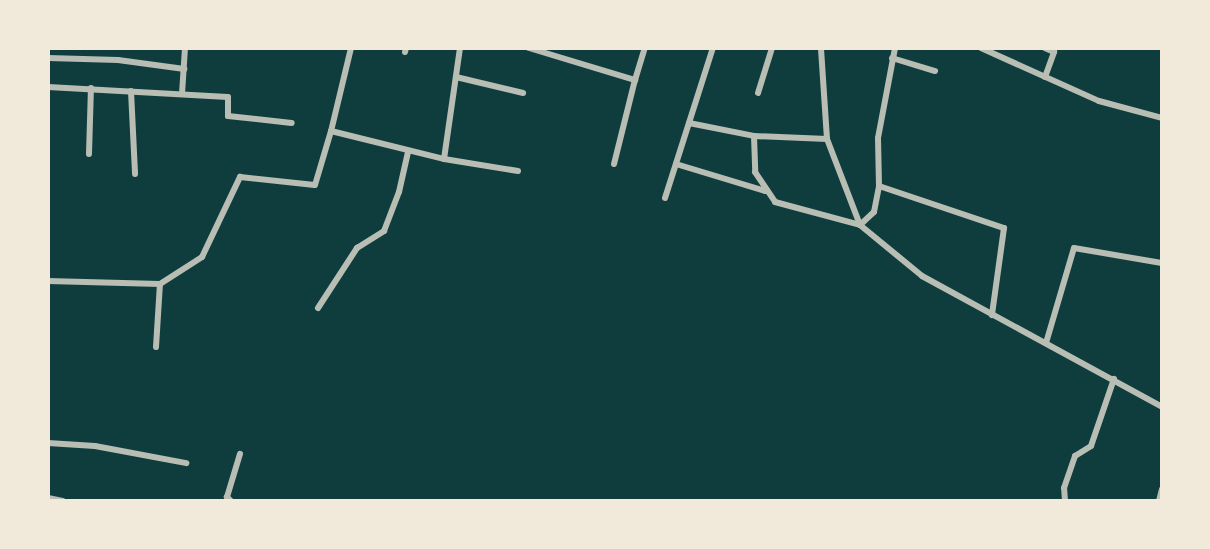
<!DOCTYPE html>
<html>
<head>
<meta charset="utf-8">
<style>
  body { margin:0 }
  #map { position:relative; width:1210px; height:549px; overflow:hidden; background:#0f3d3e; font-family:Lato,sans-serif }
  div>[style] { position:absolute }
  .minor>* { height:6px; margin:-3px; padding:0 3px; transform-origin:3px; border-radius:3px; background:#b8beb3 }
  span { translate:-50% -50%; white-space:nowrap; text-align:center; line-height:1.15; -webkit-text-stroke:6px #f1e9da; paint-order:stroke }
  .frame { position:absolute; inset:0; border:50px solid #f1e9da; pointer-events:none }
</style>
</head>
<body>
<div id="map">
  <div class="minor">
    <i style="left:351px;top:48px;width:85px;rotate:103.5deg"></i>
    <i style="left:331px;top:131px;width:116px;rotate:13.9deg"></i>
    <i style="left:444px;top:159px;width:112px;rotate:-81.8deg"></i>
    <i style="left:529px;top:48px;width:111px;rotate:16.8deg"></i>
    <i style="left:635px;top:80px;width:34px;rotate:-73deg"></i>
    <i style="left:981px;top:48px;width:129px;rotate:24.2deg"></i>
    <i style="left:1099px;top:101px;width:65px;rotate:15.1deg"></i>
    <i style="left:405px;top:52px;width:4px;rotate:-76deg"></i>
    <i style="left:48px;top:58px;width:70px;rotate:1.6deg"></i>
    <i style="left:118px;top:60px;width:67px;rotate:7.8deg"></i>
    <i style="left:892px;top:58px;width:45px;rotate:16.8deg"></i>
    <i style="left:456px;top:77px;width:69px;rotate:13.4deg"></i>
    <i style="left:1045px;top:77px;width:27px;rotate:-70deg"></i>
    <i style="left:1054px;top:52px;width:10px;rotate:-156deg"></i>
    <i style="left:48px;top:87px;width:180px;rotate:3.2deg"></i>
    <i style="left:228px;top:97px;width:19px;rotate:90deg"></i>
    <i style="left:228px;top:116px;width:64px;rotate:6.2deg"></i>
    <i style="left:131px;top:91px;width:83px;rotate:87.2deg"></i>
    <i style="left:758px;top:93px;width:47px;rotate:-72.7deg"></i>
    <i style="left:182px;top:94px;width:46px;rotate:-86.3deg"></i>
    <i style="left:689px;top:123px;width:66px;rotate:11.3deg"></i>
    <i style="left:754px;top:136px;width:73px;rotate:2.4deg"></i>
    <i style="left:827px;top:139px;width:91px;rotate:-93.8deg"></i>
    <i style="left:754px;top:136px;width:36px;rotate:88deg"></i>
    <i style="left:755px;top:172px;width:36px;rotate:56deg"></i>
    <i style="left:775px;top:202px;width:88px;rotate:15.1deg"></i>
    <i style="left:860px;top:225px;width:80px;rotate:39.4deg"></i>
    <i style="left:922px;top:276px;width:273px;rotate:28.6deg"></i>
    <i style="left:827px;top:139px;width:92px;rotate:69deg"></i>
    <i style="left:860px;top:225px;width:19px;rotate:-43deg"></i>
    <i style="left:874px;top:212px;width:26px;rotate:-79deg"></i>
    <i style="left:879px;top:186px;width:48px;rotate:-91.2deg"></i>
    <i style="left:878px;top:138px;width:92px;rotate:-79.3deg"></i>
    <i style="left:89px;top:154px;width:66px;rotate:-88.3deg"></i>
    <i style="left:444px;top:159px;width:75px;rotate:9.2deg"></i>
    <i style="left:614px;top:164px;width:87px;rotate:-76deg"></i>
    <i style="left:676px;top:164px;width:93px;rotate:16.9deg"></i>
    <i style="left:879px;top:186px;width:132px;rotate:18.6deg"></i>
    <i style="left:1004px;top:228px;width:88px;rotate:97.9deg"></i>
    <i style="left:665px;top:198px;width:157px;rotate:-72.3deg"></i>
    <i style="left:48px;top:281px;width:112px;rotate:1.5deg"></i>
    <i style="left:160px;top:284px;width:50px;rotate:-32.7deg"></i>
    <i style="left:202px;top:257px;width:89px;rotate:-64.6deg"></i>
    <i style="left:240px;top:177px;width:75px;rotate:6.1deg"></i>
    <i style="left:315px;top:185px;width:56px;rotate:-73.5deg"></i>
    <i style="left:318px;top:308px;width:72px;rotate:-57deg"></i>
    <i style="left:357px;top:248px;width:32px;rotate:-32deg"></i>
    <i style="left:384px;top:231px;width:42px;rotate:-69deg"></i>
    <i style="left:399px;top:192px;width:41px;rotate:-77.3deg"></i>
    <i style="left:1046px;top:343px;width:99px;rotate:-73.6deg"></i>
    <i style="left:1074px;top:248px;width:89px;rotate:9.7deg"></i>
    <i style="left:156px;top:347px;width:63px;rotate:-86.4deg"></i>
    <i style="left:48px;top:443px;width:47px;rotate:3.7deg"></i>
    <i style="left:95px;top:446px;width:93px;rotate:10.6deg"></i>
    <i style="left:48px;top:498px;width:15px;rotate:11deg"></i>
    <i style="left:231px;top:501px;width:6px;rotate:-135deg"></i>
    <i style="left:227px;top:497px;width:45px;rotate:-73.2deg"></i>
    <i style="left:1065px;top:501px;width:13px;rotate:-94deg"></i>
    <i style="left:1064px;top:488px;width:34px;rotate:-71deg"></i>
    <i style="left:1075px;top:456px;width:19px;rotate:-32deg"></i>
    <i style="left:1091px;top:446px;width:71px;rotate:-71.1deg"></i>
    <i style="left:1159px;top:501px;width:12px;rotate:-76deg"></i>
  </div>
  <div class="frame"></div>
</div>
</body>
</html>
